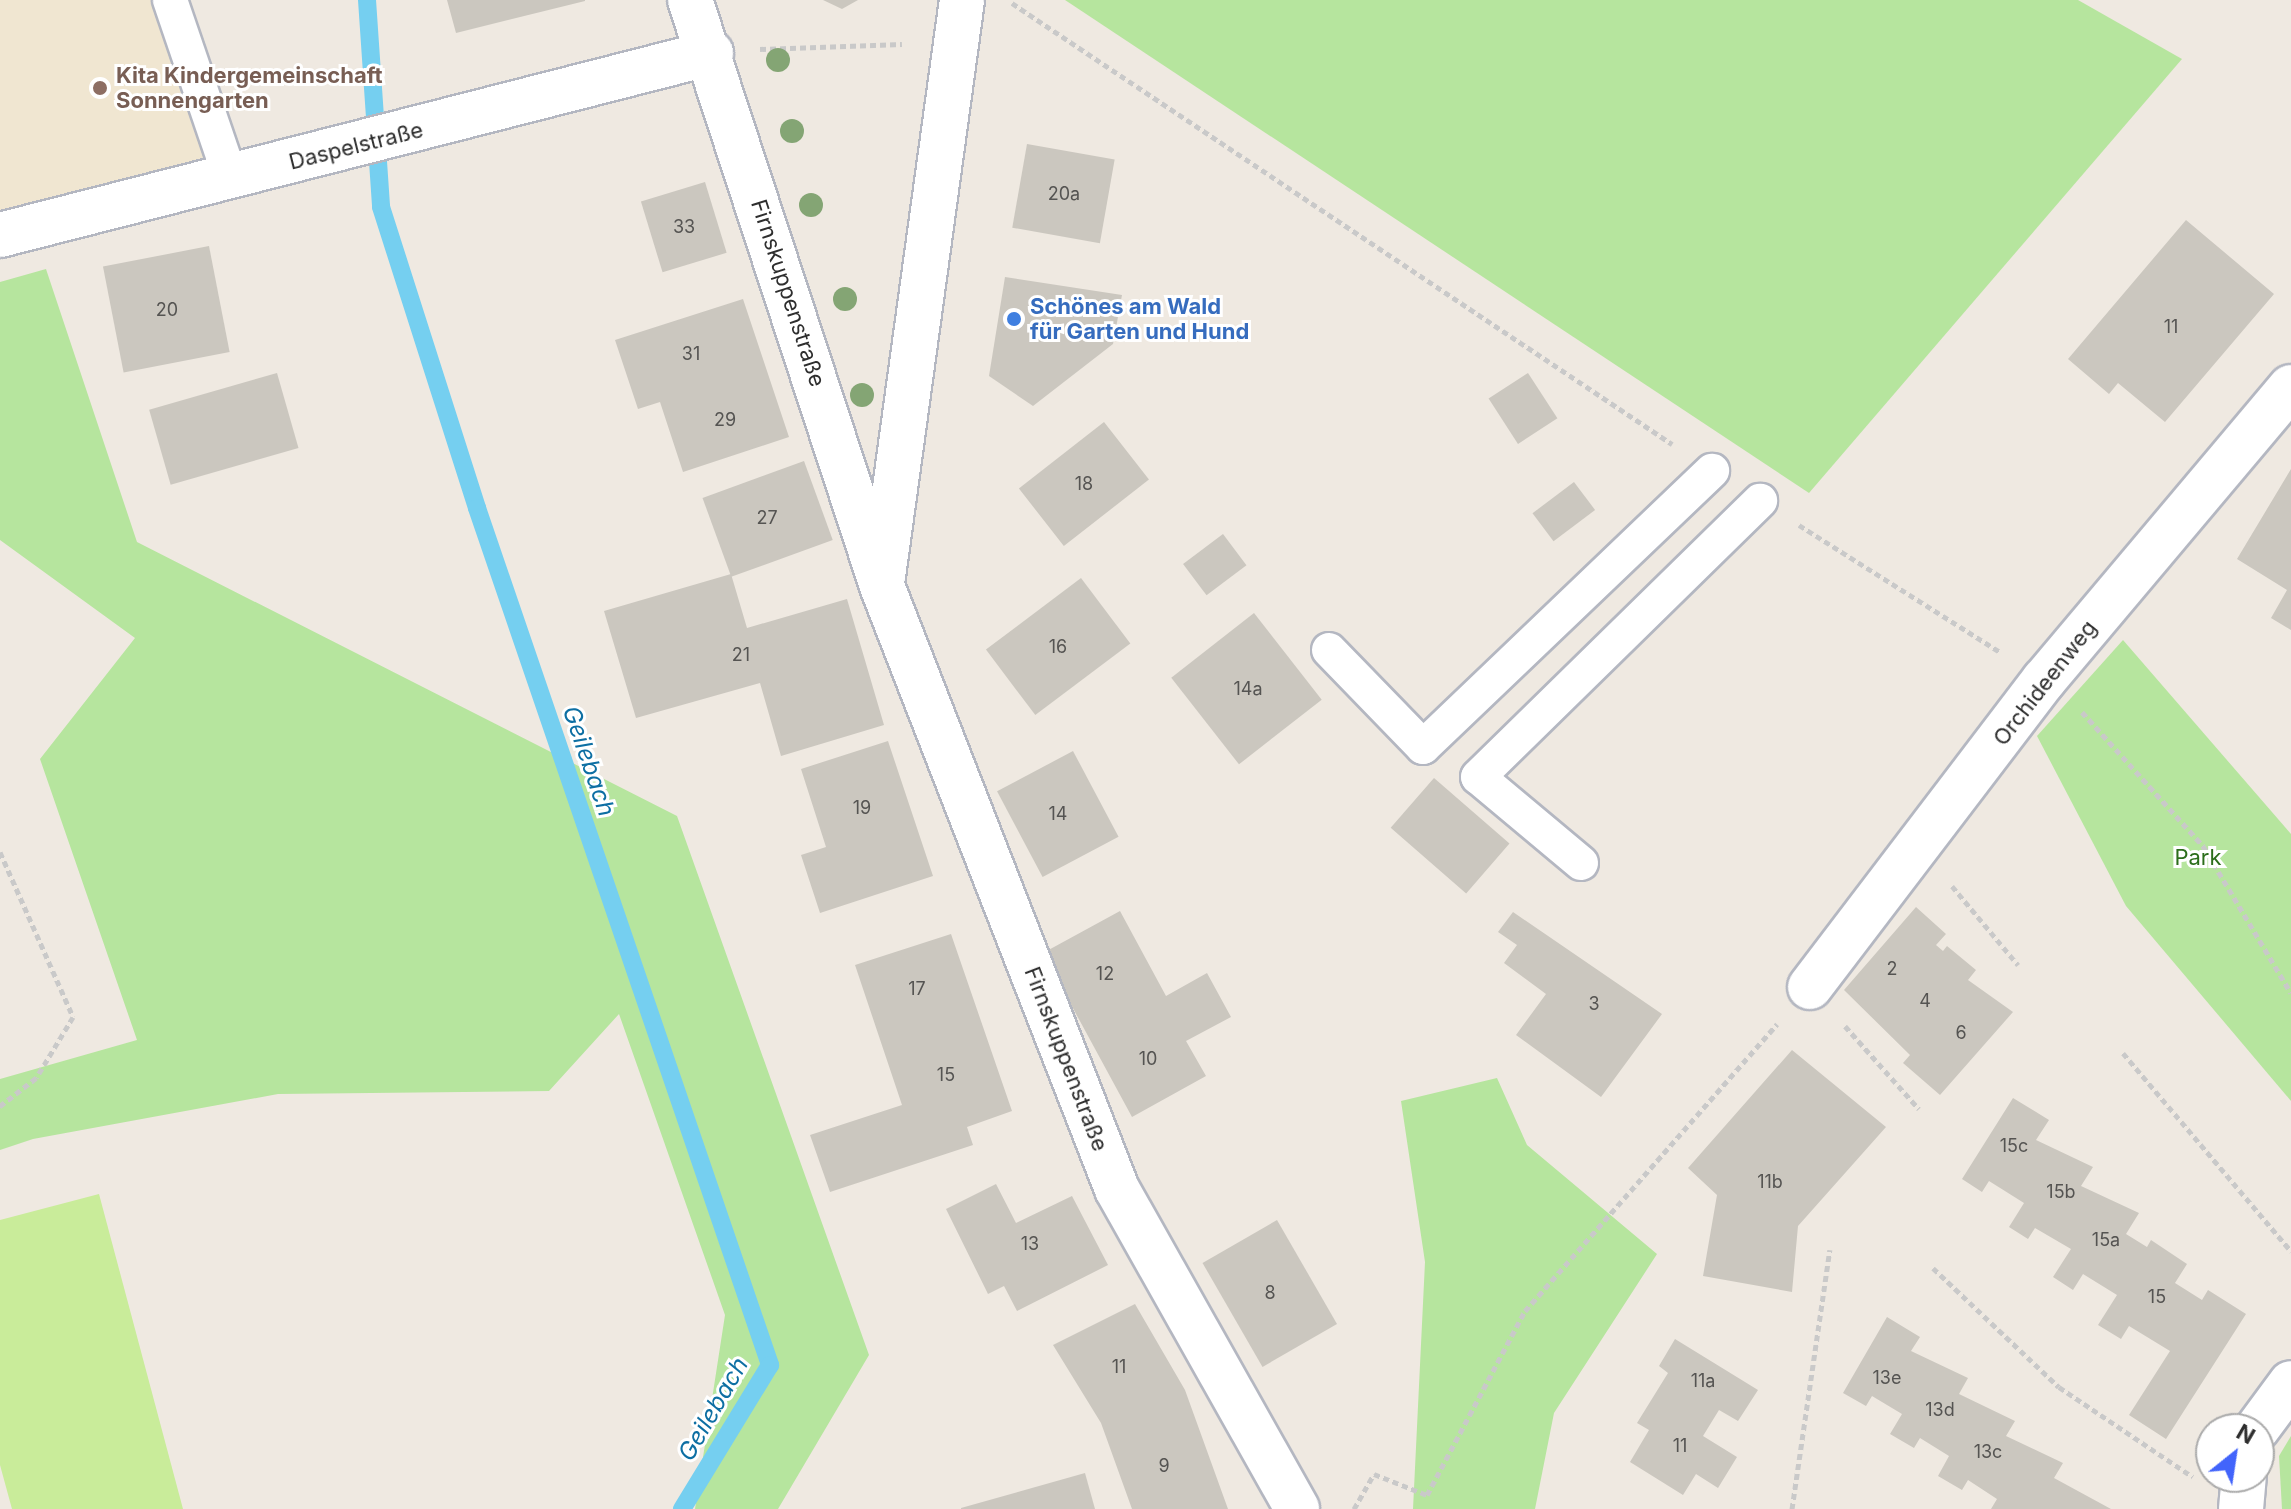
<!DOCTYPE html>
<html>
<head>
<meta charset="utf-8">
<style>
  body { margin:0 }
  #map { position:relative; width:2291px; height:1509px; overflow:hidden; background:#efe9e1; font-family:Inter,sans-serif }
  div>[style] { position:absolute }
  .education>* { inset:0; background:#f0e6d1 }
  .green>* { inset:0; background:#b6e59e }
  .pitch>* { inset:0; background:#c9ec9a }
  .stream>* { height:18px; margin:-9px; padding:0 9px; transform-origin:9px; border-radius:9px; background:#75cff0 }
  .building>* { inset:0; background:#cbc7bf; transform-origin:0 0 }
  .path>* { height:5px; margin-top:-2.5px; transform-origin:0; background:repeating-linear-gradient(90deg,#c9c9c9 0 6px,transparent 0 10px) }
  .roads { filter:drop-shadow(2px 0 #b4b7c1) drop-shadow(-2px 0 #b4b7c1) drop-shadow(0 2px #b4b7c1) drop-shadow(0 -2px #b4b7c1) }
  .service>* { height:34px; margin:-17px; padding:0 17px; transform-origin:17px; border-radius:17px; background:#fff }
  .minor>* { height:44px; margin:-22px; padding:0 22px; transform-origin:22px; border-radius:22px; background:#fff }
  .trees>* { width:24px; height:24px; margin:-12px; border-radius:50%; background:#84a574 }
  .dots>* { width:22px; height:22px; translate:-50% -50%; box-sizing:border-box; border:4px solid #fff; border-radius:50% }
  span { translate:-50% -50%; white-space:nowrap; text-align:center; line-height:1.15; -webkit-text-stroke:6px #fff; paint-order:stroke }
  .number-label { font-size:18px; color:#555452 }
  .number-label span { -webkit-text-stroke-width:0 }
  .education-label { font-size:22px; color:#785e54; font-weight:700 }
  .left { translate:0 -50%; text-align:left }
  .street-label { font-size:22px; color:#2e2e2e }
  .shop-label { font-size:22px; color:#366cbe; font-weight:700 }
  .park-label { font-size:22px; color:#2c6e1b }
  .water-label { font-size:24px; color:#0d6fa3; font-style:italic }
  .north { position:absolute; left:2195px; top:1413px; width:80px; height:80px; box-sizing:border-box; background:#fff; border:2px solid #ababab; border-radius:50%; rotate:30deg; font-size:22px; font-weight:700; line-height:32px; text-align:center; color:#2e2e2e }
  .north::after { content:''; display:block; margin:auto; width:28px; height:36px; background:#4264fb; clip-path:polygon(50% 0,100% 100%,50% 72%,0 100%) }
</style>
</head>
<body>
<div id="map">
  <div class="education">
    <i style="clip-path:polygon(0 0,170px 0,230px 176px,0 235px)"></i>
  </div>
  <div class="green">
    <i style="clip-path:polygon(1065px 0,2078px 0,2182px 59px,1809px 493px)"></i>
    <i style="clip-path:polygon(46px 269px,137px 542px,677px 816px,869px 1355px,778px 1509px,695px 1509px,725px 1315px,619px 1014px,549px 1091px,278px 1094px,33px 1139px,0 1150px,0 1079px,137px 1040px,40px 759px,135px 638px,0 540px,0 282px)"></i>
    <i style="clip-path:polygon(2123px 640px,2291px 834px,2291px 1101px,2126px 906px,2037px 736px)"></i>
    <i style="clip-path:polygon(1497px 1078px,1527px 1145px,1657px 1254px,1554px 1413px,1535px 1509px,1413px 1509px,1425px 1262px,1401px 1101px)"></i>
    <i style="clip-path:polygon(2291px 1436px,2291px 1509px,2282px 1509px,2279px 1456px)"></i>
  </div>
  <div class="pitch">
    <i style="clip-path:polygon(99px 1194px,183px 1509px,12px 1509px,0 1465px,0 1220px)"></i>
  </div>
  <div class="stream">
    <i style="left:367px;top:0;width:207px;rotate:86.1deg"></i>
    <i style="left:381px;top:207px;width:316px;rotate:72.3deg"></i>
    <i style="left:477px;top:508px;width:906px;rotate:71.12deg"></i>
    <i style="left:770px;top:1365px;width:169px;rotate:121.4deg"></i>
  </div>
  <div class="building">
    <i style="clip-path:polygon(447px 0,585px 0,585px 1px,456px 33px)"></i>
    <i style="clip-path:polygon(823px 0,858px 0,842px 9px)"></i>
    <i style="left:1027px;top:144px;width:89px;height:85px;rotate:10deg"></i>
    <i style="left:705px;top:182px;width:74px;height:67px;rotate:73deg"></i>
    <i style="clip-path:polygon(2186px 220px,2274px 294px,2165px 422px,2118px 383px,2109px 394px,2068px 359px)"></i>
    <i style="left:209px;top:246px;width:108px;height:108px;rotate:79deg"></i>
    <i style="clip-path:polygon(1005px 277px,1122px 295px,1113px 344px,1033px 406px,989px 376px)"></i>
    <i style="clip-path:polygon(743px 299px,789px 437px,683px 472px,660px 402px,638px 409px,615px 340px)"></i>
    <i style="left:277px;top:373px;width:78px;height:133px;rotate:74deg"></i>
    <i style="left:1528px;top:373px;width:54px;height:47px;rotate:57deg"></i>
    <i style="left:1104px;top:422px;width:73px;height:108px;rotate:52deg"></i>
    <i style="left:804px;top:461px;width:84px;height:108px;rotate:70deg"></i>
    <i style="clip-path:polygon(2291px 469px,2291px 630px,2271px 618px,2287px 590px,2237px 559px)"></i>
    <i style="left:1574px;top:482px;width:35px;height:52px;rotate:53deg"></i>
    <i style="left:1223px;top:534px;width:39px;height:50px;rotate:53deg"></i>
    <i style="clip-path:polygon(731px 574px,747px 628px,847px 599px,884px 725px,781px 756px,760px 683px,636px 718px,604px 611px)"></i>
    <i style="left:1081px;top:578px;width:82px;height:119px;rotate:53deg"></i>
    <i style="left:1254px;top:613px;width:110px;height:105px;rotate:52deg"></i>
    <i style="clip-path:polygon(888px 741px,933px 876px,820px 913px,801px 855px,826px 847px,801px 769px)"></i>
    <i style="left:1073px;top:751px;width:97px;height:86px;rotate:62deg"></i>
    <i style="left:1434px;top:778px;width:100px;height:66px;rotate:41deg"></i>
    <i style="clip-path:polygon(1916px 907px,1946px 934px,1936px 945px,1943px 951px,1947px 946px,1976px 970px,1968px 980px,2013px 1012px,1940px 1095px,1903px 1063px,1910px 1055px,1844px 990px)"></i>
    <i style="clip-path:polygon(1120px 911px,1166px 996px,1207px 973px,1231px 1017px,1186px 1041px,1206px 1076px,1132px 1117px,1043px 953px)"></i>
    <i style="clip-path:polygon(1513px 912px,1662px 1014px,1601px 1097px,1516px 1035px,1546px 994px,1504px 963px,1517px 945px,1498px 932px)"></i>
    <i style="clip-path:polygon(951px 934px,1012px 1111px,967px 1127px,973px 1145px,830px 1192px,810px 1135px,902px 1105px,855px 965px)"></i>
    <i style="clip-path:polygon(1792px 1050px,1886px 1127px,1798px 1226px,1792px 1292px,1703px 1276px,1717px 1195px,1688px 1168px)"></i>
    <i style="clip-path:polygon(2013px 1098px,2049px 1120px,2036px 1140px,2093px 1167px,2081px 1186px,2139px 1213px,2126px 1234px,2147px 1247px,2151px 1240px,2187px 1264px,2175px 1283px,2202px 1300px,2208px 1290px,2246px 1314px,2166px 1439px,2129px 1415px,2170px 1351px,2129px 1326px,2121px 1339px,2098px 1325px,2117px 1295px,2083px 1274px,2073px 1290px,2053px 1277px,2071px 1249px,2035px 1228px,2028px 1239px,2009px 1227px,2024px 1203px,1989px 1181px,1982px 1192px,1962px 1179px)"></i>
    <i style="clip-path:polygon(996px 1184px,1016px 1223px,1072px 1196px,1108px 1265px,1017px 1311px,1004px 1286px,988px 1294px,946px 1209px)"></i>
    <i style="left:1277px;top:1220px;width:120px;height:86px;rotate:60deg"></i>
    <i style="clip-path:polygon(1135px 1304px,1185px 1390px,1228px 1509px,1132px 1509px,1101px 1423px,1053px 1345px)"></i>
    <i style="clip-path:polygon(1887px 1317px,1920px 1337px,1911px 1351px,1968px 1378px,1959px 1394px,2015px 1421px,2006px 1436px,2063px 1463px,2054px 1478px,2111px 1509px,1991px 1509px,1997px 1499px,1968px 1480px,1962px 1490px,1938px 1476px,1949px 1456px,1920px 1438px,1914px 1448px,1890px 1434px,1902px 1414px,1872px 1396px,1866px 1406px,1843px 1393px)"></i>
    <i style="clip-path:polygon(1675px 1339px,1758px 1390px,1738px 1421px,1719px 1410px,1703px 1436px,1737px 1457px,1718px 1488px,1696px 1474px,1683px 1495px,1630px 1462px,1649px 1430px,1637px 1423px,1668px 1373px,1659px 1366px)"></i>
    <i style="clip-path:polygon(1085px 1473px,1095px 1509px,961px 1509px,961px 1508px)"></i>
  </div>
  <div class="path">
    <i style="left:1012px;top:3px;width:794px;rotate:33.75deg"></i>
    <i style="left:760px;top:49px;width:142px;rotate:-2deg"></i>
    <i style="left:1799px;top:525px;width:238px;rotate:32.3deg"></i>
    <i style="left:2082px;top:712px;width:181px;rotate:47.9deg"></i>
    <i style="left:2203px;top:846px;width:171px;rotate:59.1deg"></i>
    <i style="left:0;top:852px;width:180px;rotate:66.1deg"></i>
    <i style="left:73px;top:1017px;width:71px;rotate:121.2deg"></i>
    <i style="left:36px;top:1078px;width:46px;rotate:142.1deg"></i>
    <i style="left:1952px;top:886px;width:103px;rotate:50.1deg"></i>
    <i style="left:1845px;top:1026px;width:111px;rotate:48.3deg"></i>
    <i style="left:2123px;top:1053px;width:260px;rotate:49.7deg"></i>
    <i style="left:1933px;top:1268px;width:173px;rotate:43.4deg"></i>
    <i style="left:2059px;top:1387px;width:161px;rotate:33.9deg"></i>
    <i style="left:1354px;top:1509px;width:40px;rotate:-60.3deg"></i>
    <i style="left:1374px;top:1474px;width:57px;rotate:21.6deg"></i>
    <i style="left:1427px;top:1495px;width:208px;rotate:-62deg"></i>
    <i style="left:1525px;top:1311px;width:382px;rotate:-48.7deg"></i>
    <i style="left:1792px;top:1509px;width:262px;rotate:-81.7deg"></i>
  </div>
  <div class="roads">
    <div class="service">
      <i style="left:170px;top:0;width:186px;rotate:71.2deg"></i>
      <i style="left:1329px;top:650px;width:135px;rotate:45.9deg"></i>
      <i style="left:1423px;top:747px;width:400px;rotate:-43.7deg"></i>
      <i style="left:1581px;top:863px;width:134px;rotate:-140.1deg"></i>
      <i style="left:1478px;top:777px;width:395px;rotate:-44.4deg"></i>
    </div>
    <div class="minor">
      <i style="left:690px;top:0;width:617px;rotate:71.86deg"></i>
      <i style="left:882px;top:586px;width:647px;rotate:68.71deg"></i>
      <i style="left:1117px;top:1189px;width:367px;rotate:60.6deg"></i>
      <i style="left:0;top:235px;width:734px;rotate:-14.36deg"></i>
      <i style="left:883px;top:576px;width:581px;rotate:-82.19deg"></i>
      <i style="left:1810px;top:987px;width:386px;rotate:-52.7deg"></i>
      <i style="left:2044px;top:680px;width:383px;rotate:-49.9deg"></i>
      <i style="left:2257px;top:1429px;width:57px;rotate:-53.5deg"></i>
      <i style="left:2241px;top:1509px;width:32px;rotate:-85deg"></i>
    </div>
  </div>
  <div class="trees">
    <i style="left:778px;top:60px"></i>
    <i style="left:792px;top:131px"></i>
    <i style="left:811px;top:205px"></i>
    <i style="left:845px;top:299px"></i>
    <i style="left:862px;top:395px"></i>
  </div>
  <div class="dots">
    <i style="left:100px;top:88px;background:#8d6e63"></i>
    <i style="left:1014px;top:319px;background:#3f7fe0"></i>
  </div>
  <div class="number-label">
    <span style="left:1064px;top:194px">20a</span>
    <span style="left:684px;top:227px">33</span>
    <span style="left:167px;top:310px">20</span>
    <span style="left:2171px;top:327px">11</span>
    <span style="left:691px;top:354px">31</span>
    <span style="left:725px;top:420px">29</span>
    <span style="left:1084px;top:484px">18</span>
    <span style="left:767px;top:518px">27</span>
    <span style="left:1058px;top:647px">16</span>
    <span style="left:741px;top:655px">21</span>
    <span style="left:1248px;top:689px">14a</span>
    <span style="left:862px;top:808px">19</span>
    <span style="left:1058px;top:814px">14</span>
    <span style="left:1892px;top:969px">2</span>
    <span style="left:1105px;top:974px">12</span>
    <span style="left:917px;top:989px">17</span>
    <span style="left:1925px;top:1001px">4</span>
    <span style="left:1594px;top:1004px">3</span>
    <span style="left:1961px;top:1033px">6</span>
    <span style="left:1148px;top:1059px">10</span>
    <span style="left:946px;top:1075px">15</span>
    <span style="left:2014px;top:1146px">15c</span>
    <span style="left:1770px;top:1182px">11b</span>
    <span style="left:2061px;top:1192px">15b</span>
    <span style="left:2106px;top:1240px">15a</span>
    <span style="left:1030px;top:1244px">13</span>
    <span style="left:1270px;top:1293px">8</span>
    <span style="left:2157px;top:1297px">15</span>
    <span style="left:1119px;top:1367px">11</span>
    <span style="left:1887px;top:1378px">13e</span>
    <span style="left:1703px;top:1381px">11a</span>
    <span style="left:1940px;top:1410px">13d</span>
    <span style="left:1680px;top:1446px">11</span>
    <span style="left:1988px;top:1452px">13c</span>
    <span style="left:1164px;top:1466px">9</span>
  </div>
  <div class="education-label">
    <span class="left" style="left:116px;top:88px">Kita Kindergemeinschaft<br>Sonnengarten</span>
  </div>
  <div class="street-label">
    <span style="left:356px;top:146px;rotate:-14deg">Daspelstraße</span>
    <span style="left:788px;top:293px;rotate:72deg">Firnskuppenstraße</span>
    <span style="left:2045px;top:683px;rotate:-52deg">Orchideenweg</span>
    <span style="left:1066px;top:1059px;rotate:69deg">Firnskuppenstraße</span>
  </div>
  <div class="shop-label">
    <span class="left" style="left:1030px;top:319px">Schönes am Wald<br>für Garten und Hund</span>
  </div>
  <div class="park-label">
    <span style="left:2198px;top:858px">Park</span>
  </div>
  <div class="water-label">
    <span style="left:589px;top:761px;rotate:71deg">Geilebach</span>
    <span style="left:713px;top:1409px;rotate:-60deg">Geilebach</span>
  </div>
  <div class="north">N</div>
</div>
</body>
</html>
